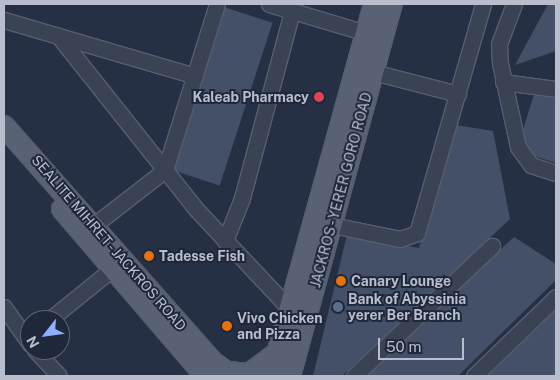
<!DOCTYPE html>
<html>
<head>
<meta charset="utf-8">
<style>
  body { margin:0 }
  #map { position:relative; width:560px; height:380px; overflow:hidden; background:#263045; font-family:"Public Sans",sans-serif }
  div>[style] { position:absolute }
  .building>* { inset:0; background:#445067; transform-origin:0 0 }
  .roads { filter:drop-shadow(1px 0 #565e6f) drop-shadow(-1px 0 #565e6f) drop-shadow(0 1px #565e6f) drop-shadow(0 -1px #565e6f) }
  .minor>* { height:15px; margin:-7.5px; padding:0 7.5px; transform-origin:7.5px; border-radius:7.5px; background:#3a4354 }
  .major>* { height:20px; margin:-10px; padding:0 10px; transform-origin:10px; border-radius:10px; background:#586274 }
  .dots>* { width:14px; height:14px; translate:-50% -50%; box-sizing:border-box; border:2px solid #1f283a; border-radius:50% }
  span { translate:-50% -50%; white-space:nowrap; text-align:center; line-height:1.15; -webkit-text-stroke:4px #1f283a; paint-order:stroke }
  .poi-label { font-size:14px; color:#b8bece; font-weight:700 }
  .right { translate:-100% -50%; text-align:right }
  .left { translate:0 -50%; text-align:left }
  .street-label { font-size:14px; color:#b8bece }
  .frame { position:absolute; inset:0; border:5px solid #b8bece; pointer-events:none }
  .north { position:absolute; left:20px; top:310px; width:50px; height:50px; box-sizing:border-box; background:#1f283a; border:1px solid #5c6475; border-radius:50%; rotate:240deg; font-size:14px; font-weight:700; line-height:20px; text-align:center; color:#b8bece }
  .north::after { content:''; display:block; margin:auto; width:18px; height:22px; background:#8caffe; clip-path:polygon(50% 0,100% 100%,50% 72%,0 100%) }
  .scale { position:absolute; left:378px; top:338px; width:86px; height:22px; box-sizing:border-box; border:2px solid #b8bece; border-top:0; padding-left:6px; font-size:15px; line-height:18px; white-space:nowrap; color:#b8bece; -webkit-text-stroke:4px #1f283a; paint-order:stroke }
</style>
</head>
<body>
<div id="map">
  <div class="building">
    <i style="clip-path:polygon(548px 4px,556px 4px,556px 51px,515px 65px)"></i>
    <i style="left:224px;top:7px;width:51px;height:171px;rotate:18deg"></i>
    <i style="clip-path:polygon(536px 88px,556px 94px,556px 163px,521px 152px,521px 136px)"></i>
    <i style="clip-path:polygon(456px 125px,493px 131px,510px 219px,342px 376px,313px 376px,347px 235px,419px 248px)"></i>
    <i style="clip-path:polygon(514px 237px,556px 264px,556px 280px,458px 376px,365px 376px)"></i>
    <i style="clip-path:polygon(556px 309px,556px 376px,488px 376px)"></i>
  </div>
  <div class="roads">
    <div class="minor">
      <i style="left:269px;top:4px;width:101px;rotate:16.6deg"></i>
      <i style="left:514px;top:4px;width:43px;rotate:110.6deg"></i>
      <i style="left:499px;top:44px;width:19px;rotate:87deg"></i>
      <i style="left:500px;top:63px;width:86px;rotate:77.9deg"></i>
      <i style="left:518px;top:147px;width:22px;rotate:54deg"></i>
      <i style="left:531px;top:165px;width:26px;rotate:18deg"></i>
      <i style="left:4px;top:20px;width:199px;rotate:16.3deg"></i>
      <i style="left:60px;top:38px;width:218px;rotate:51.5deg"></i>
      <i style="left:196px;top:209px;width:139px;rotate:46.8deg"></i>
      <i style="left:373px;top:72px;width:88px;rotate:14.5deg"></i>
      <i style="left:503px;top:82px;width:53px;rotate:7.5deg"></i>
      <i style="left:94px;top:225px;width:90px;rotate:-37.8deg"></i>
      <i style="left:165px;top:170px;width:174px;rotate:-72.6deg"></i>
      <i style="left:332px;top:225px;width:69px;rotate:11.6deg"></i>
      <i style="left:400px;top:239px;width:18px;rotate:-19deg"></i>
      <i style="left:417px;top:233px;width:238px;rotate:-73.9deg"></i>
      <i style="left:225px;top:241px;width:46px;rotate:-68.4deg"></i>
      <i style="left:242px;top:198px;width:194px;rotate:-75deg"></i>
      <i style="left:4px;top:307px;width:45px;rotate:54.9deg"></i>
      <i style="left:49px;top:320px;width:81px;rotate:-39deg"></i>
      <i style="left:35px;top:350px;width:35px;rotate:47deg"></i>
      <i style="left:354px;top:376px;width:190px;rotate:-43.3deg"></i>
      <i style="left:474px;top:376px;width:114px;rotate:-43.9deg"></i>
    </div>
    <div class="major">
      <i style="left:4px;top:126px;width:334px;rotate:48.5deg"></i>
      <i style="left:62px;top:209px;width:220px;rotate:49.4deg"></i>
      <i style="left:214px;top:363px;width:16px;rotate:35deg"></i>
      <i style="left:227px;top:372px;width:22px;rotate:5deg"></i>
      <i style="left:249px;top:374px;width:35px;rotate:-37deg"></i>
      <i style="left:271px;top:376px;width:386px;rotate:-74.5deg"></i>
      <i style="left:290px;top:376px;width:386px;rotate:-74.7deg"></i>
    </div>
  </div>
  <div class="dots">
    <i style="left:319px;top:97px;background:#e0444e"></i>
    <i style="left:149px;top:256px;background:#e8710a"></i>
    <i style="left:341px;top:281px;background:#e8710a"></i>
    <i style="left:338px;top:307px;background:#5c6f8a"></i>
    <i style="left:227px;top:326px;background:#e8710a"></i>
  </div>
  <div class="poi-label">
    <span class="right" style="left:309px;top:97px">Kaleab Pharmacy</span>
    <span class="left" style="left:159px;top:256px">Tadesse Fish</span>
    <span class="left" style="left:351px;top:281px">Canary Lounge</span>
    <span class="left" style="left:348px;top:307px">Bank of Abyssinia<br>yerer Ber Branch</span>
    <span class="left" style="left:237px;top:326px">Vivo Chicken<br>and Pizza</span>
  </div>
  <div class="street-label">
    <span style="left:341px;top:190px;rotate:-75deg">JACKROS - YERER GORO ROAD</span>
    <span style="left:109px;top:243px;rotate:49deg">SEALITE MIHRET - JACKROS ROAD</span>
  </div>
  <div class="frame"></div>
  <div class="north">N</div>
  <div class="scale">50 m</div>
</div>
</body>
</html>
